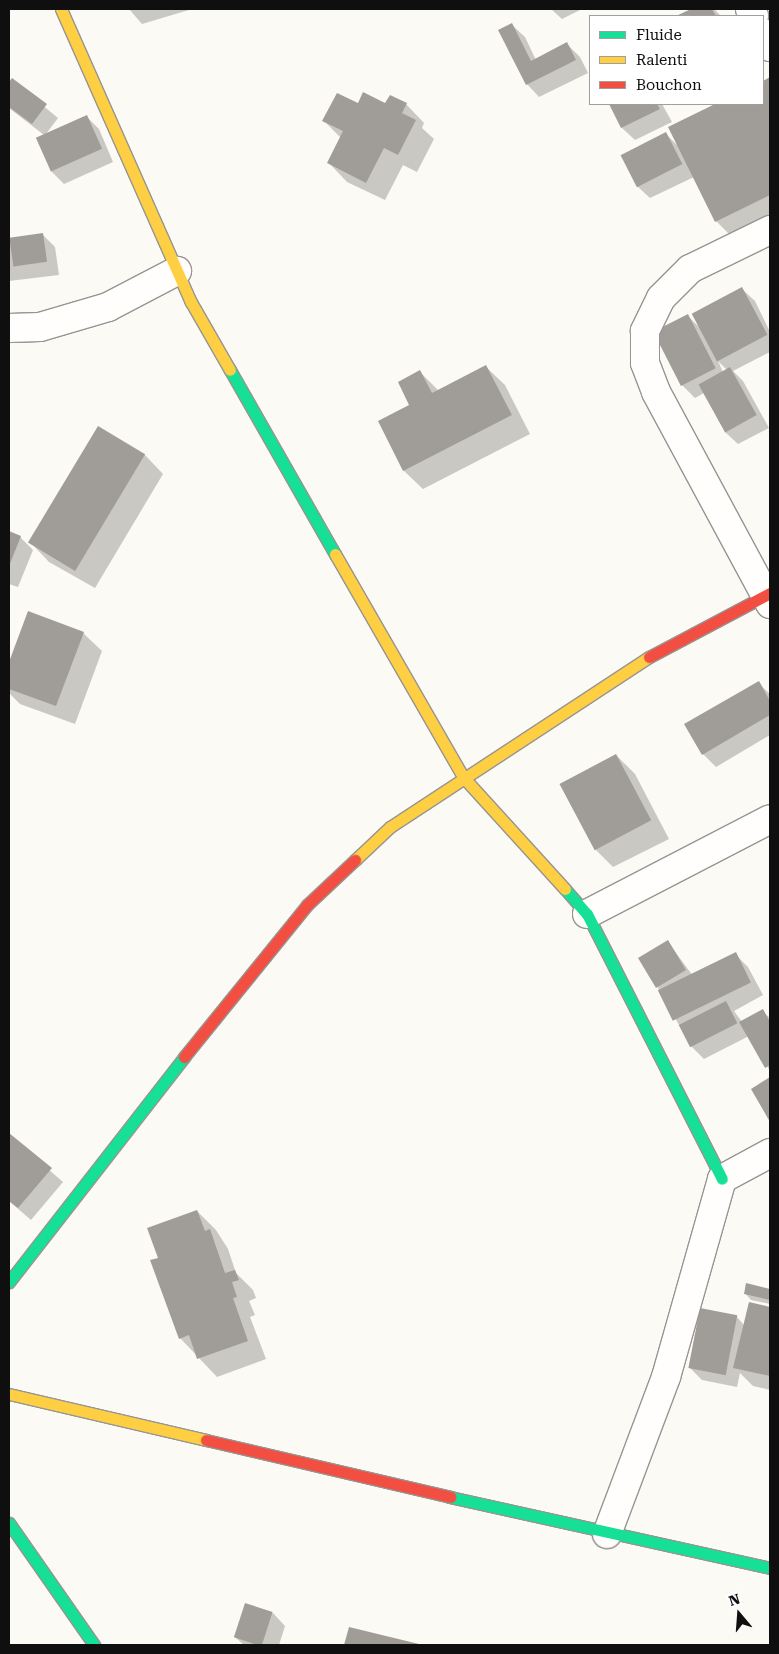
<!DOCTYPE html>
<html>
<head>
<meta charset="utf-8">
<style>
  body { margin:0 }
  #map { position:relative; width:779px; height:1654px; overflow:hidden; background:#fcfaf4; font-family:"Roboto Serif",serif }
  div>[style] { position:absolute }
  .shadow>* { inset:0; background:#0003 }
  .building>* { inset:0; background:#a09d99; transform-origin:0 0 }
  .roads { filter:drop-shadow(1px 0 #969592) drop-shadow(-1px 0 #969592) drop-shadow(0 1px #969592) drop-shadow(0 -1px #969592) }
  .street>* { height:28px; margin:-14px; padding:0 14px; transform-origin:14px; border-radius:14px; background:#fffefd }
  .fast>* { height:11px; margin:-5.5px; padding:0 5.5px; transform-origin:5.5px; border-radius:5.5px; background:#16e098 }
  .slow>* { height:11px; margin:-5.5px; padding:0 5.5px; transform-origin:5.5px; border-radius:5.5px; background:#ffcf43 }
  .jam>* { height:11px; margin:-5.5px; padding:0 5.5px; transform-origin:5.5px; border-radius:5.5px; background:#f24e42 }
  span { translate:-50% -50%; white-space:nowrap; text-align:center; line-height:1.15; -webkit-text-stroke:5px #fff; paint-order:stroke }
  .frame { position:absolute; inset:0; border:10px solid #0f0f0f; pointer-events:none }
  .legend { position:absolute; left:589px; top:15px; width:175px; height:90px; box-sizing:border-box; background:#fff; border:1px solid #9f9f9f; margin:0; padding:6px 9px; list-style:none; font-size:15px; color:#0f0f0f }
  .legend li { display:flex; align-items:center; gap:10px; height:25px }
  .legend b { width:25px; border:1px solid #9f9f9f }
  .north { position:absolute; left:714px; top:1589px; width:50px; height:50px; -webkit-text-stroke:4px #fff; paint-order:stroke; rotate:342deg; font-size:14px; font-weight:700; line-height:20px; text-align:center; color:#0f0f0f }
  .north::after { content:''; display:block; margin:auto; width:18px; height:22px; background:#0f0f0f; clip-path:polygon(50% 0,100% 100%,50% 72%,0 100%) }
</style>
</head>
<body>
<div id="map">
  <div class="shadow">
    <i style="clip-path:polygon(129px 9px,188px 9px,189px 10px,142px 24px)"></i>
    <i style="clip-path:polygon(551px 9px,582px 9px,562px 19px)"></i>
    <i style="clip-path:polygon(694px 9px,714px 9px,721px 16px,679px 16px)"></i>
    <i style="clip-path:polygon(512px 25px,525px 37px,536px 60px,567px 44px,580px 57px,588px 73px,539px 97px,527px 84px)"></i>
    <i style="clip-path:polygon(770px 79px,770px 229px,739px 244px,716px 221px,694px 177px,650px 198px,637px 186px,623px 155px,666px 134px,678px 146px,670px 127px,718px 104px,763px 104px,763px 82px)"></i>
    <i style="clip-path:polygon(12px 80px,58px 118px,46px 134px,86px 116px,99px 129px,113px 162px,64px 184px,51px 171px,44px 135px,9px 108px,9px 84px)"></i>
    <i style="clip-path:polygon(406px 104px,424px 123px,422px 128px,434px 139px,417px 172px,403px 165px,385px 200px,347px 182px,329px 163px,341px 138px,324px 121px,358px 105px)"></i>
    <i style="clip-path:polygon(610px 104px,662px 104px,672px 122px,635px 140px,622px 128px)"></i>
    <i style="clip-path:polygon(43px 235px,55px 247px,59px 275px,9px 281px,9px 239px)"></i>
    <i style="clip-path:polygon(evenodd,742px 289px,755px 301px,770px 332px,770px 352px,733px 371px,743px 381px,769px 428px,738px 444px,725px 432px,704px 393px,695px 398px,682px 385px,688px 316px,699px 327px,742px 289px,718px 361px,727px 370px,723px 372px,718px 361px)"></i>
    <i style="clip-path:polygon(486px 367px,505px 385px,530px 434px,423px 489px,404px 471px,379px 422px,410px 405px,420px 372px,439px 391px)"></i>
    <i style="clip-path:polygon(99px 428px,145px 455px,163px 474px,95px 588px,49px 562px,31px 543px)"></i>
    <i style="clip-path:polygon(9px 533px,20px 537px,33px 550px,18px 587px,9px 584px)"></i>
    <i style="clip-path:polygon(28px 613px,83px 633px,102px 651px,75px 724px,20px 704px,9px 693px,9px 665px)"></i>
    <i style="clip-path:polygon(758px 683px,770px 694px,770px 735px,716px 767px,703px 754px)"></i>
    <i style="clip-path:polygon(616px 755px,635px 774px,669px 839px,613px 867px,595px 849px)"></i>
    <i style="clip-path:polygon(668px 942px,693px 976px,735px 954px,748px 967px,763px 995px,734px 1011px,742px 1022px,762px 1011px,770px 1018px,770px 1071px,749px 1036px,704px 1059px,691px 1046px,658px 988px)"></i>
    <i style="clip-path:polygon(9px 1135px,63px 1182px,31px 1220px,9px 1201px)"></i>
    <i style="clip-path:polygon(197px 1211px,216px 1230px,228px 1249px,236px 1273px,253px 1290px,256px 1298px,249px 1301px,255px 1315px,250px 1317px,266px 1359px,217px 1377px,180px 1338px,159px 1259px)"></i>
    <i style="clip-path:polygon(747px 1285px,770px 1290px,770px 1304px,751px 1300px,745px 1293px)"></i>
    <i style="clip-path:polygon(749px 1304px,770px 1308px,770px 1390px,753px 1386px,740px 1373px,737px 1387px,702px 1380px,689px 1367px,736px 1316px,744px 1325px)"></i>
    <i style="clip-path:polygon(273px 1613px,285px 1626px,279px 1645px,244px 1645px,235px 1637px)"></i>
    <i style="clip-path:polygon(350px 1628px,421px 1645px,346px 1645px)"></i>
  </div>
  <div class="building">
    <i style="clip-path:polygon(691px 9px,712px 9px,716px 16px,676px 16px)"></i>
    <i style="clip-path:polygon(512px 23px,531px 61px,567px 42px,576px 60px,526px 85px,498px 30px)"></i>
    <i style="clip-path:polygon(770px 77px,770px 195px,715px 222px,668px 127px,715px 104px,763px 104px,763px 81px)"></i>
    <i style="clip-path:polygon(12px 78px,47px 104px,32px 124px,9px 107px,9px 82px)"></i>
    <i style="clip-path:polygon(363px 92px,385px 103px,390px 95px,407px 103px,402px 113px,416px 120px,398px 155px,384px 148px,366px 183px,327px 163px,343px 131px,322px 121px,337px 93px,358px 103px)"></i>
    <i style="clip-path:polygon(609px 104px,657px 104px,660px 109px,621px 128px)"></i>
    <i style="left:87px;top:115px;width:37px;height:56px;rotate:66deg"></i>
    <i style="left:666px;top:132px;width:36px;height:51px;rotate:63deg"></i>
    <i style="left:43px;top:233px;width:29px;height:34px;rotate:82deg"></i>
    <i style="left:742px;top:287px;width:54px;height:57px;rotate:62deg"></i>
    <i style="left:688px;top:314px;width:61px;height:39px;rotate:63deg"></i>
    <i style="clip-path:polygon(486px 365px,512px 415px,403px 471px,378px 421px,409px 405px,398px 382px,420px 370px,432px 393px)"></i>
    <i style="left:730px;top:367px;width:55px;height:36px;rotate:61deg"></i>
    <i style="left:98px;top:426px;width:55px;height:136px;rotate:31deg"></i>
    <i style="clip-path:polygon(9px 531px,21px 536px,9px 566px)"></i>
    <i style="clip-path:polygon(28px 611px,84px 632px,56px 706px,9px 689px,9px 662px)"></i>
    <i style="clip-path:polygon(759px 681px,770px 701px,770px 715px,702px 755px,684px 724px)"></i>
    <i style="left:616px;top:754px;width:75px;height:64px;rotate:62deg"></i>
    <i style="left:668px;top:940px;width:35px;height:35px;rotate:59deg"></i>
    <i style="left:736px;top:952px;width:34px;height:87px;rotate:64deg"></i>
    <i style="left:726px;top:1001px;width:25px;height:53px;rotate:63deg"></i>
    <i style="clip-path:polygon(763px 1009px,770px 1022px,770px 1065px,765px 1068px,739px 1022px)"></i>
    <i style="clip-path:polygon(770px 1077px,770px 1122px,751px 1089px)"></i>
    <i style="clip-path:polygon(9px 1133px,52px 1168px,18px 1208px,9px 1201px)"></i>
    <i style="clip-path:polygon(197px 1210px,205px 1231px,210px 1229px,225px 1273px,235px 1270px,239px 1280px,232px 1282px,237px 1297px,233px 1298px,248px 1341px,197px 1359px,189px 1335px,179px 1339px,150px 1260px,158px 1258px,147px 1228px)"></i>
    <i style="clip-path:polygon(746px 1283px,770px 1289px,770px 1300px,744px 1294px)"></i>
    <i style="clip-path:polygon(749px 1302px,770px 1307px,770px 1376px,733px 1368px)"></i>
    <i style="left:700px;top:1308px;width:38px;height:61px;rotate:11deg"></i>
    <i style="left:245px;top:1603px;width:29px;height:36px;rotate:18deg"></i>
    <i style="clip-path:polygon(349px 1627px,423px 1645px,344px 1645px)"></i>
  </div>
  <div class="roads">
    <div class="street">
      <i style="left:750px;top:9px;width:8px;rotate:60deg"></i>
      <i style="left:763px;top:33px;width:16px;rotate:63deg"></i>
      <i style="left:770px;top:230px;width:89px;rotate:154deg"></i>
      <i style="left:690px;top:269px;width:41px;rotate:135deg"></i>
      <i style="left:661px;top:298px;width:37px;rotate:116deg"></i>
      <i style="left:645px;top:331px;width:32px;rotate:90deg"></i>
      <i style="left:645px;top:363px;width:31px;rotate:69deg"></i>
      <i style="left:656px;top:392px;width:241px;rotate:61.7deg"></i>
      <i style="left:9px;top:328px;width:31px;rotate:-2deg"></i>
      <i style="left:40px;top:327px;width:71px;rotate:-16.4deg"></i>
      <i style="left:108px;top:307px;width:78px;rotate:-27.6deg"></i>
      <i style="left:587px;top:914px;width:206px;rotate:-27.4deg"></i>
      <i style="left:607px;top:1534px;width:168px;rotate:-69.4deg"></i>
      <i style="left:666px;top:1377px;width:206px;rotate:-74.2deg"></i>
      <i style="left:722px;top:1179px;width:55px;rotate:-28.4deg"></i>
    </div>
    <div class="fast">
      <i style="left:230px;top:370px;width:212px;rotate:60.3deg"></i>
      <i style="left:565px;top:889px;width:33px;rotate:49deg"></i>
      <i style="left:587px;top:914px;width:297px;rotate:63deg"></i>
      <i style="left:9px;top:1282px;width:285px;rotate:-52.1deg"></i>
      <i style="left:450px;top:1497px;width:328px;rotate:12.5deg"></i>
      <i style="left:9px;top:1523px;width:149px;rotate:55.1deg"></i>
    </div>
    <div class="slow">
      <i style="left:61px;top:9px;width:321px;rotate:66.1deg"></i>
      <i style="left:191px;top:302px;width:78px;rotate:60.2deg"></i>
      <i style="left:335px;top:554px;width:258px;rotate:60.1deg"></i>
      <i style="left:464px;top:778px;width:150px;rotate:47.7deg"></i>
      <i style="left:355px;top:860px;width:48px;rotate:-43.3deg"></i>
      <i style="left:390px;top:827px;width:310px;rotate:-33.3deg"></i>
      <i style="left:9px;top:1394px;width:202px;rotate:13.1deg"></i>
    </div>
    <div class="jam">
      <i style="left:649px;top:657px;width:137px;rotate:-27.9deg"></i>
      <i style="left:184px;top:1057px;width:196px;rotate:-51deg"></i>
      <i style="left:307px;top:905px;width:66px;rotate:-43.2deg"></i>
      <i style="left:206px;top:1440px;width:251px;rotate:13.1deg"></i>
    </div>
  </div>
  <div class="frame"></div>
  <ul class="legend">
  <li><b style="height:6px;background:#16e098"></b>Fluide</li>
  <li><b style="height:6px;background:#ffcf43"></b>Ralenti</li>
  <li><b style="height:6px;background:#f24e42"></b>Bouchon</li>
  </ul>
  <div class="north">N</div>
</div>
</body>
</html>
